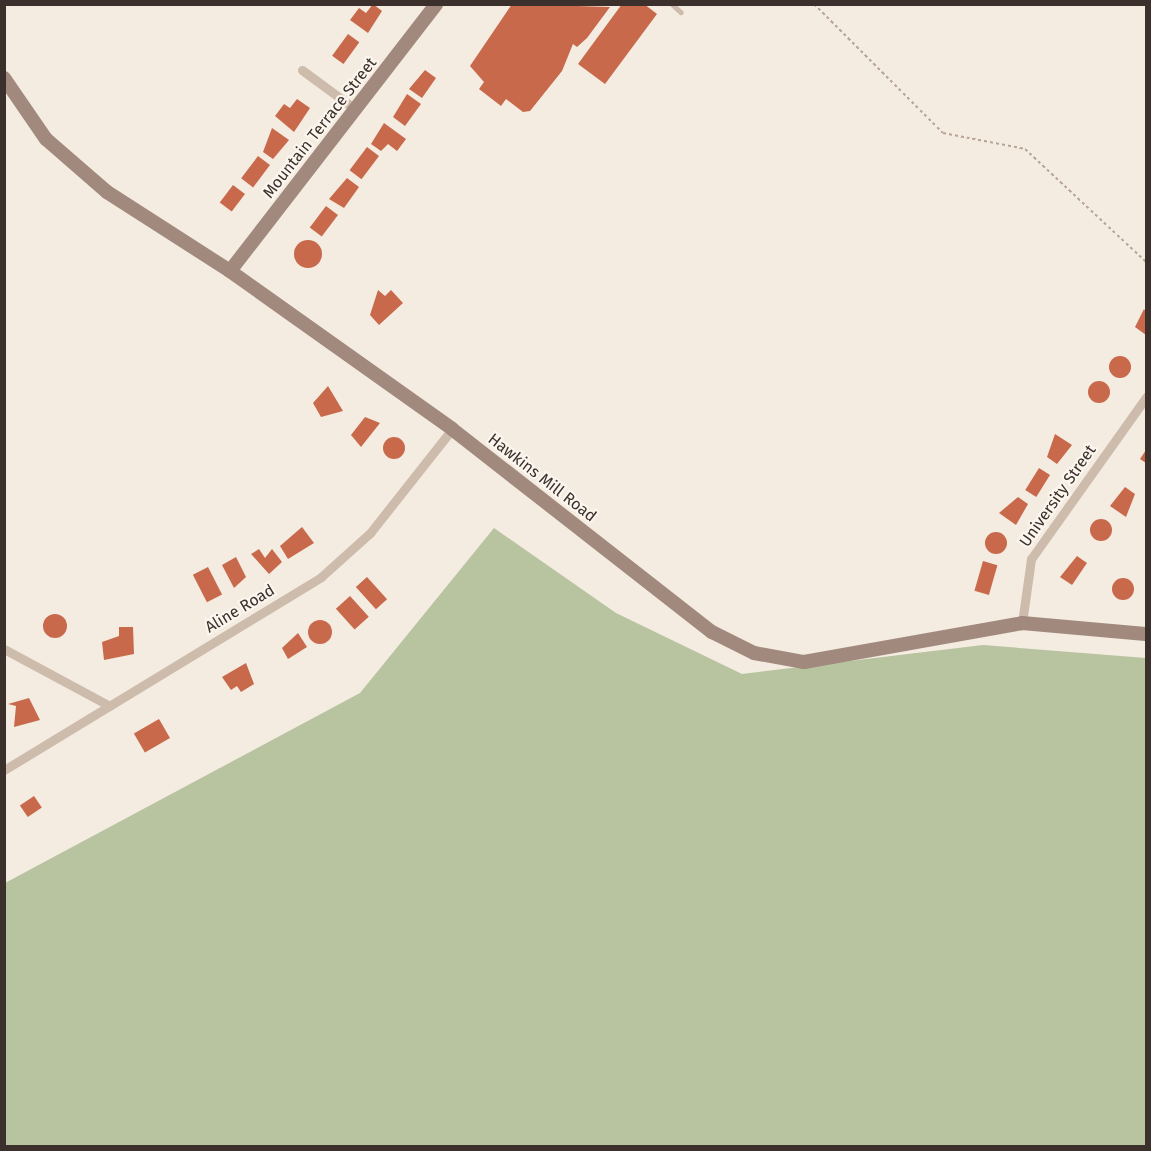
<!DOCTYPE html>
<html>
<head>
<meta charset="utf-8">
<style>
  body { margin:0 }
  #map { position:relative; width:1151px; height:1151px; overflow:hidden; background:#f4ebe1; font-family:"Fira Sans",sans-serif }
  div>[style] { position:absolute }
  .green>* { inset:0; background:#b8c4a0 }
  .building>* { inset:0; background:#c8694b; transform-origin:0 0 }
  .round { border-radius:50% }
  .path>* { height:2px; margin-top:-1px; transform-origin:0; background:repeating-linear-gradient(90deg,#b9a596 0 3px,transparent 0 6px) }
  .lane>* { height:4.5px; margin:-2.25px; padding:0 2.25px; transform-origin:2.25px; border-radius:2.25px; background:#cdbbac }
  .street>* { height:9px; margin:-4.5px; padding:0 4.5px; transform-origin:4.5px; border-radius:4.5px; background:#cdbbac }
  .secondary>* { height:14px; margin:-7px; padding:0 7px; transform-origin:7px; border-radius:7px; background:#a18a7d }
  span { translate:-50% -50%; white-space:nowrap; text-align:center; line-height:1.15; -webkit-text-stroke:4.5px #fbf5ee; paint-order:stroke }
  .street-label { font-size:16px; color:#3b302b }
  .frame { position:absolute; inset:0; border:6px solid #3b302b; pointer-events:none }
</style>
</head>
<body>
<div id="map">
  <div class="green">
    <i style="clip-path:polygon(494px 528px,616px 613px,742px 674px,983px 645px,1146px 658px,1146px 1146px,5px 1146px,5px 883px,360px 693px)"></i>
  </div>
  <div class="building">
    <i style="clip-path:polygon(373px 4px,382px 11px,368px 33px,350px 20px,359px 8px,366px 13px)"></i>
    <i style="clip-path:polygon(512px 4px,610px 7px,587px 38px,577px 47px,573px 44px,562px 71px,530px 111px,523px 112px,506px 99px,501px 106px,479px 89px,484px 82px,470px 66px)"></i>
    <i style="clip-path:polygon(622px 4px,644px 4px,657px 14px,605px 84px,578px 64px)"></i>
    <i style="left:348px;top:34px;width:14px;height:27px;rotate:36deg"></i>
    <i style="clip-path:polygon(425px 70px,436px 78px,422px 98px,409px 89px)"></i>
    <i style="clip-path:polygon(407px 94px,421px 104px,405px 126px,393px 117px)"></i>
    <i style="clip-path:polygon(297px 99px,310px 108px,294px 132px,275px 116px,284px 104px,290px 108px)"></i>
    <i style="clip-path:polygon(384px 123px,406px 139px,397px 151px,388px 144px,381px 151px,371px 144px)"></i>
    <i style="clip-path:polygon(272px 128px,289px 140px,273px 159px,263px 152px)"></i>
    <i style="left:367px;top:147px;width:15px;height:29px;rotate:37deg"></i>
    <i style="left:258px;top:156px;width:15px;height:28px;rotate:37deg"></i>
    <i style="clip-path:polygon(347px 178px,359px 187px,344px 208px,329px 199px)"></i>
    <i style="left:233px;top:185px;width:15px;height:22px;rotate:37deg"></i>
    <i style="left:326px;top:206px;width:15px;height:27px;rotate:37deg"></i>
    <i class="round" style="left:294px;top:240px;width:28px;height:28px"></i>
    <i style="clip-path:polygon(378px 290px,385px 296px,391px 290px,403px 303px,379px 325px,370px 315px)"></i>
    <i style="clip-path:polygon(1144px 309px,1146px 312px,1146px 335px,1135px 327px)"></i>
    <i class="round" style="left:1109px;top:356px;width:22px;height:22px"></i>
    <i class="round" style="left:1088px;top:381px;width:22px;height:22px"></i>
    <i style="clip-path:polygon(328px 386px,343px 411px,321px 417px,313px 403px)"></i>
    <i style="clip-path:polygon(365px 417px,380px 423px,361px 447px,351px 435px)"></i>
    <i style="clip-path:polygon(1055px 434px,1072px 445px,1057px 464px,1047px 457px)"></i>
    <i class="round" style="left:383px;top:437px;width:22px;height:22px"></i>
    <i style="clip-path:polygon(1146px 450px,1146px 463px,1140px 459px)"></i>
    <i style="left:1039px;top:468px;width:13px;height:26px;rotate:32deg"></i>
    <i style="clip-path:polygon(1125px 487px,1135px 494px,1126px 517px,1110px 506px)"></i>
    <i style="clip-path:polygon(1018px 497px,1028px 504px,1016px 525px,999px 513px)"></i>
    <i class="round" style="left:1090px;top:519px;width:22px;height:22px"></i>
    <i style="clip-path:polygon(302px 527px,314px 543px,288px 559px,280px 546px)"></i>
    <i class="round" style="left:985px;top:532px;width:22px;height:22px"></i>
    <i style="clip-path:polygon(259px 549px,265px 558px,272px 549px,282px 562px,269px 574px,251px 554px)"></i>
    <i style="clip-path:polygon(1077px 556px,1087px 563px,1072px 585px,1060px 577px)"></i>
    <i style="clip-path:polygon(236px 557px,246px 577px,234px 588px,222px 565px)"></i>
    <i style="left:983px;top:561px;width:15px;height:31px;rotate:16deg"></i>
    <i style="left:208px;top:567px;width:31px;height:17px;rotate:63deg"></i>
    <i style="left:367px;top:577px;width:30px;height:15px;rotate:48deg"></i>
    <i class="round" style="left:1112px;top:578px;width:22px;height:22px"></i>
    <i style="left:350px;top:596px;width:28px;height:19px;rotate:48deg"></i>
    <i class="round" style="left:43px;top:614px;width:24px;height:24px"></i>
    <i class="round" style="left:308px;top:620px;width:24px;height:24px"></i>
    <i style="clip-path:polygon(119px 627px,133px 627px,134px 654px,104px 660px,102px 642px,119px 636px)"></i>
    <i style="clip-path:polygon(298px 633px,307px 647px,288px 659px,282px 648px)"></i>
    <i style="clip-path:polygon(246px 663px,254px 684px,241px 692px,237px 686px,231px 690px,222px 677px)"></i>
    <i style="clip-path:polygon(29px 698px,40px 720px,14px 727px,16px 706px,8px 704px)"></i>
    <i style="left:159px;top:719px;width:22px;height:29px;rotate:60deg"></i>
    <i style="left:34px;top:796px;width:14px;height:17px;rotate:56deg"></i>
  </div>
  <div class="path">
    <i style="left:814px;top:4px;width:182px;rotate:45deg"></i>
    <i style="left:943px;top:133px;width:84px;rotate:11deg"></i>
    <i style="left:1025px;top:149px;width:166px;rotate:43deg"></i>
  </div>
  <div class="lane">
    <i style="left:672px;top:4px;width:12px;rotate:42deg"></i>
  </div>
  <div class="street">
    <i style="left:302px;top:70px;width:66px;rotate:36.3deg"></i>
    <i style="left:1022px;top:623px;width:65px;rotate:-82deg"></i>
    <i style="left:1031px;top:559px;width:199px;rotate:-54.6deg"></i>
    <i style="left:4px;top:649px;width:120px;rotate:28.3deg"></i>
    <i style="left:4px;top:770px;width:371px;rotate:-31.3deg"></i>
    <i style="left:321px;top:577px;width:66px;rotate:-41.9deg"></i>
    <i style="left:370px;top:533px;width:132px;rotate:-51.7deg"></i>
  </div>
  <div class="secondary">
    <i style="left:4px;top:78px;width:74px;rotate:55.5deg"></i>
    <i style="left:46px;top:139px;width:81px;rotate:41deg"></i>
    <i style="left:107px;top:192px;width:146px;rotate:32.7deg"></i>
    <i style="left:230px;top:271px;width:272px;rotate:35.4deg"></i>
    <i style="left:452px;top:429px;width:330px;rotate:38deg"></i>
    <i style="left:712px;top:632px;width:47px;rotate:26.6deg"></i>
    <i style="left:754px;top:653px;width:51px;rotate:10.2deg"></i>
    <i style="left:804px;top:662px;width:221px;rotate:-10.1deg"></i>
    <i style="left:1022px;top:623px;width:124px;rotate:5.1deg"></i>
    <i style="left:230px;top:271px;width:337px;rotate:-52.3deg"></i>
  </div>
  <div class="street-label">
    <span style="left:320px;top:128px;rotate:-52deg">Mountain Terrace Street</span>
    <span style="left:542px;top:478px;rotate:38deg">Hawkins Mill Road</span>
    <span style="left:1058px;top:496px;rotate:-55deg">University Street</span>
    <span style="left:240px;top:609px;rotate:-31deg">Aline Road</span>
  </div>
  <div class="frame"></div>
</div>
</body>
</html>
